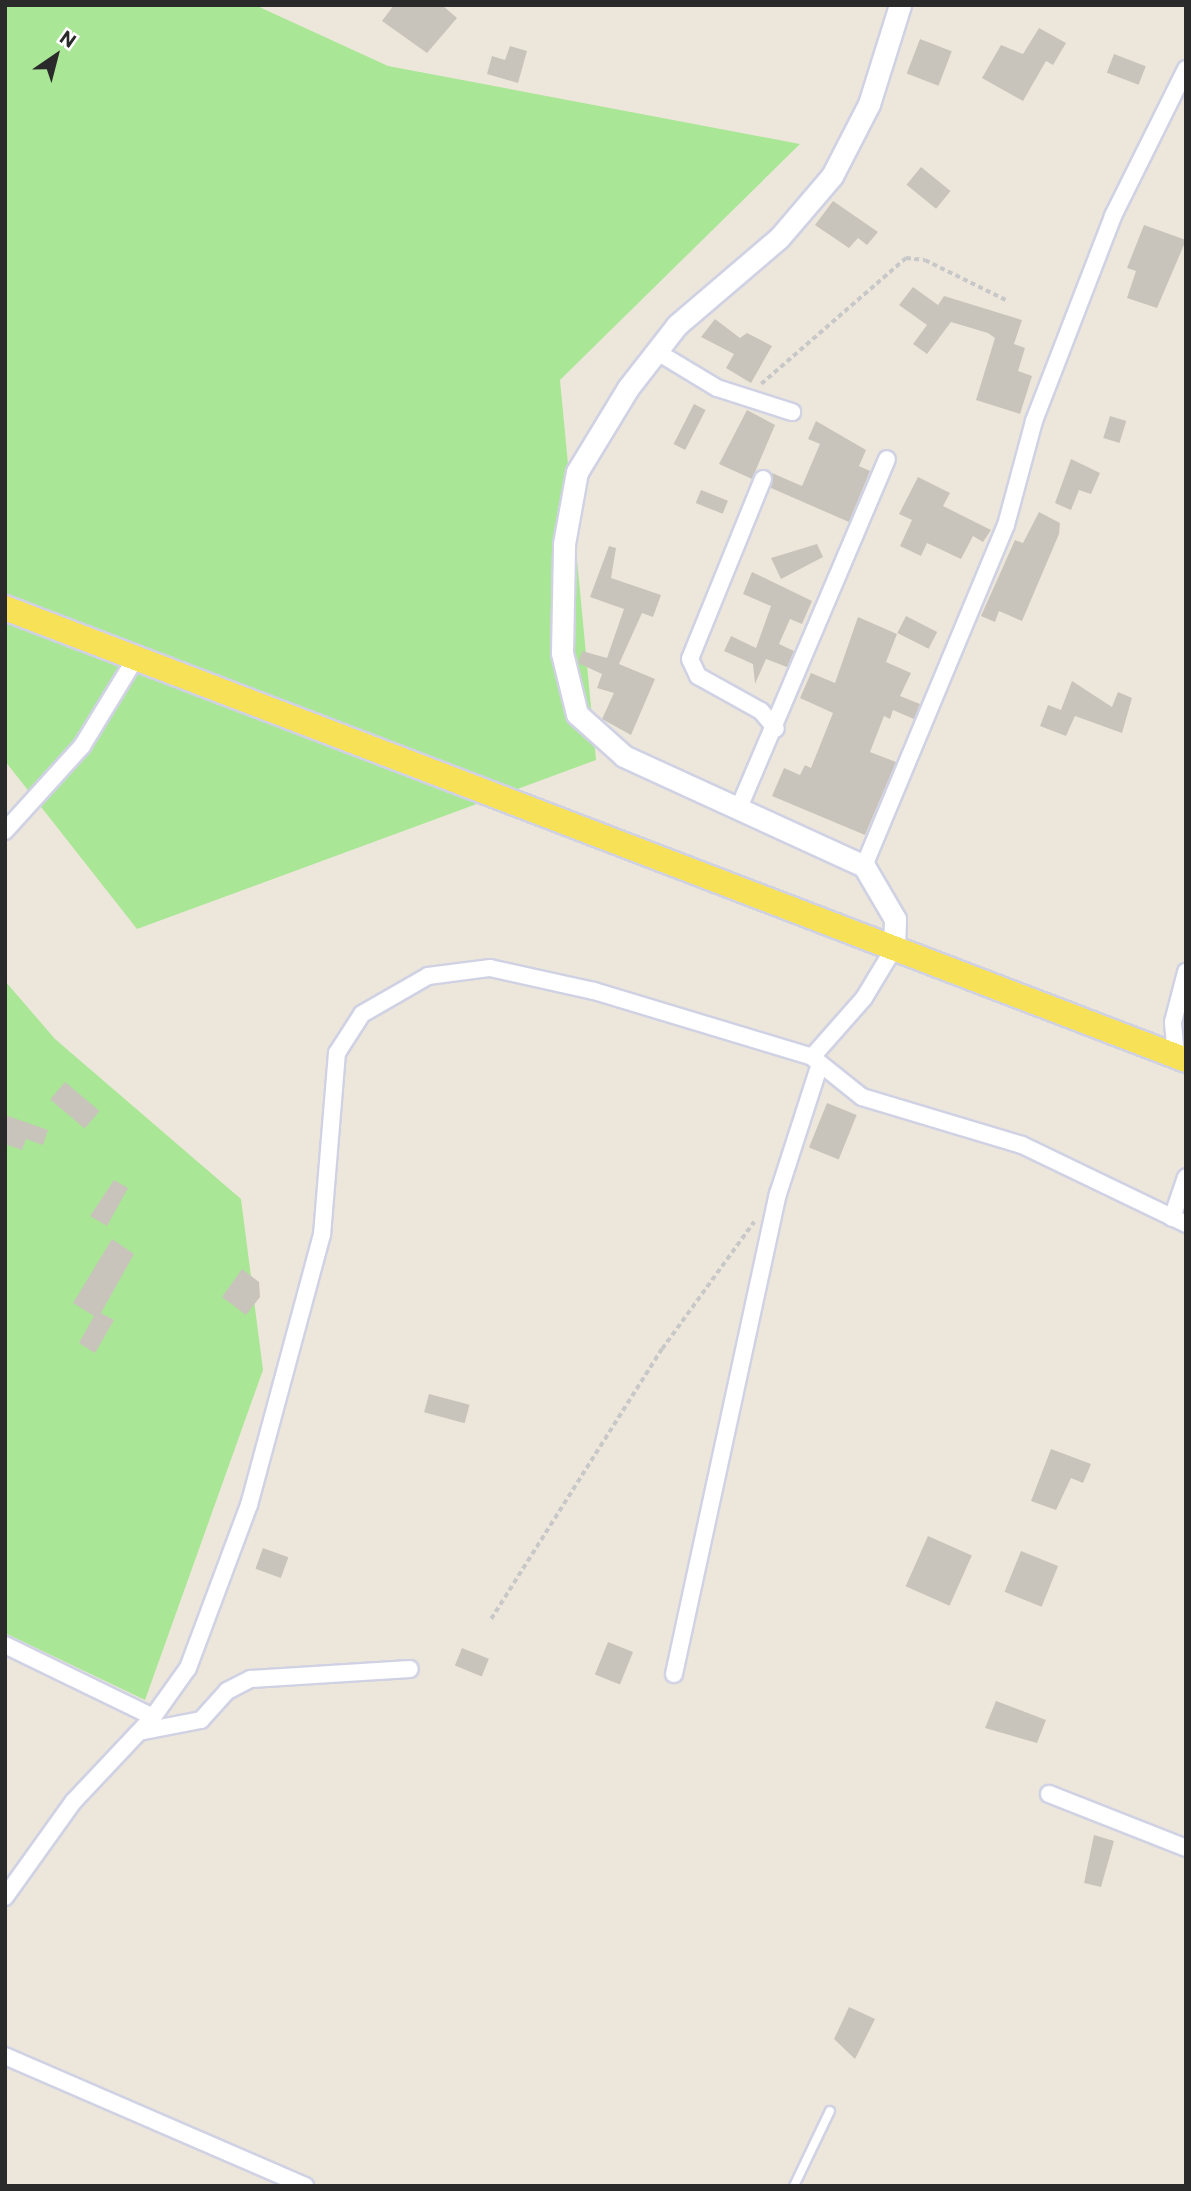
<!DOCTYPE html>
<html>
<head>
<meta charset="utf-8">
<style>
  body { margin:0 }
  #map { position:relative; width:1191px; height:2191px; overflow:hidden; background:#ede7db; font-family:Commissioner,sans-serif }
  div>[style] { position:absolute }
  .green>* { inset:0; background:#a9e695 }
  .building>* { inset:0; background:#c8c4bb; transform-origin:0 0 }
  .path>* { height:3.5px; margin-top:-1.75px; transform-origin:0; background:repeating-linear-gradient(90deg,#c8c8c8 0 5px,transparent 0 8.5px) }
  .roads { filter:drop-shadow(2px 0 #d0d2e4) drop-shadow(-2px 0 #d0d2e4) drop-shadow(0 2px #d0d2e4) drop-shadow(0 -2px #d0d2e4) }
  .lane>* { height:8px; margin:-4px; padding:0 4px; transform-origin:4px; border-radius:4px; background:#fff }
  .street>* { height:16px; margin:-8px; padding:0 8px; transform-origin:8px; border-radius:8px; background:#fff }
  .secondary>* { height:21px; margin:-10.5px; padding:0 10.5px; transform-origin:10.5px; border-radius:10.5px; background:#fff }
  .primary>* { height:24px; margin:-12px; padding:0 12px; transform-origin:12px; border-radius:12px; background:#f7e156 }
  span { translate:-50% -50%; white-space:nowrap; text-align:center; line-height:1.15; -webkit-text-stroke:5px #fff; paint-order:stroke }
  .frame { position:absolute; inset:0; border:7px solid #2a2a2a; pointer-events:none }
  .north { position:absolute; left:21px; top:21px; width:70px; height:70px; -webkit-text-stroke:5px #fff; paint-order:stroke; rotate:35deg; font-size:19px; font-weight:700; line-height:28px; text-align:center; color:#2a2a2a }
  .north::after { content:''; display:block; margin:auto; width:24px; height:32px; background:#2a2a2a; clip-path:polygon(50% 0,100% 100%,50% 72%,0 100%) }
</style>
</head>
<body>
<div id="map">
  <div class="green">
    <i style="clip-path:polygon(5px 5px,255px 5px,388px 66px,800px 144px,560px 380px,596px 760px,137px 929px,5px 761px)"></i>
    <i style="clip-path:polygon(5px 981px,55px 1039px,241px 1199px,263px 1370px,145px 1700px,5px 1633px)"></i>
  </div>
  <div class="building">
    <i style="clip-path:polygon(394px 5px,442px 5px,457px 18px,427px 53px,382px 21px)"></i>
    <i style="clip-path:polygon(1039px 28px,1066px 43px,1053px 65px,1046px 61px,1023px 101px,982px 78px,1001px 45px,1023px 54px)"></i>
    <i style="left:920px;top:39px;width:34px;height:37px;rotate:21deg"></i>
    <i style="clip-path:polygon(510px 46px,527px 51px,518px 83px,487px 74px,492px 56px,505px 60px)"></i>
    <i style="left:1114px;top:54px;width:34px;height:20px;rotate:21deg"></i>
    <i style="left:921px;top:167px;width:38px;height:23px;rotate:39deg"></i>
    <i style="clip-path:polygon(833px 201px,878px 232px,867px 245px,858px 238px,849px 248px,815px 225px)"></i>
    <i style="clip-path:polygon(1144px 225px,1186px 240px,1157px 308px,1127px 298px,1136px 271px,1127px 268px)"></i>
    <i style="clip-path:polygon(913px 287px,938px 305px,944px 296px,1022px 320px,1014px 344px,1025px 348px,1018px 371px,1032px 376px,1020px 414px,976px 400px,995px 338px,988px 333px,951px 322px,927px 354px,913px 344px,927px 325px,899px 305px)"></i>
    <i style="clip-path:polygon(715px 319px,740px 338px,747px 333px,772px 346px,751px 383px,726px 368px,734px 354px,701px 337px)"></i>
    <i style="left:694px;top:404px;width:13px;height:45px;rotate:27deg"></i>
    <i style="clip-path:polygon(747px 410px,775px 425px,752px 479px,719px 464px)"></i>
    <i style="left:1110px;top:416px;width:17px;height:23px;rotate:17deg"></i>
    <i style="clip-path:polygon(816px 421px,866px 450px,859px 466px,870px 471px,849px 522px,771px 488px,772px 473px,802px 486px,820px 444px,808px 439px)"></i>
    <i style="clip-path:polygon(1071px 459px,1100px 473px,1091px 494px,1079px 490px,1071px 510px,1055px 503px)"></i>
    <i style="clip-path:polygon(918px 477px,950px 493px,943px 506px,991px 530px,983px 542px,973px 536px,961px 559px,927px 543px,921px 556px,900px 546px,912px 520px,899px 514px)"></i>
    <i style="left:701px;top:490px;width:29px;height:14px;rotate:22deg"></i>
    <i style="clip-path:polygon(1039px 512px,1060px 523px,1059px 534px,1022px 621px,999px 611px,995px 622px,981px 616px,1015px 540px,1023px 543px)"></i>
    <i style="clip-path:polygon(817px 544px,823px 557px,781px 579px,771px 558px)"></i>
    <i style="clip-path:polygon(609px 546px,616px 548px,611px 578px,661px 595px,653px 617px,642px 613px,619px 664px,655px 679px,631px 735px,602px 719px,614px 693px,597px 688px,602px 674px,578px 663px,582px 651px,607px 658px,624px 609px,590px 597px)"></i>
    <i style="clip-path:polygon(752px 572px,812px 601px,802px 624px,790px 619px,779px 644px,794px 651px,787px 667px,766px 659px,755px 684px,753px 664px,724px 651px,731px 636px,756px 648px,771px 606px,743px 594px)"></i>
    <i style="left:906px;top:616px;width:35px;height:19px;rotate:27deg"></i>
    <i style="clip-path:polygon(858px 617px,897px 634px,886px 662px,911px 673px,900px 696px,920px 704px,914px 719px,893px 710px,890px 719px,884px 716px,870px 752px,896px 762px,865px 835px,772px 796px,784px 768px,800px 775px,805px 765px,811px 768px,833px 713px,800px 698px,811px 673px,835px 683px)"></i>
    <i style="clip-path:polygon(1072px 681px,1112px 707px,1118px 692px,1132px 698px,1122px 733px,1075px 716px,1066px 736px,1040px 726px,1048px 705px,1061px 710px)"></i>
    <i style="left:65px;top:1082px;width:45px;height:23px;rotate:40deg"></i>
    <i style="left:827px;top:1103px;width:32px;height:48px;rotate:22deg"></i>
    <i style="clip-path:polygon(5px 1115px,48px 1130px,43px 1145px,26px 1139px,22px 1150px,5px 1144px)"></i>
    <i style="clip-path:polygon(114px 1180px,128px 1188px,107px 1226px,90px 1216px)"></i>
    <i style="clip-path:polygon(112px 1239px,134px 1254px,101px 1313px,114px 1320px,95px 1353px,79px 1343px,94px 1316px,73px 1303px)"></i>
    <i style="clip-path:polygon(242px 1269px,259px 1282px,260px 1297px,246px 1315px,222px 1297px)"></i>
    <i style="left:429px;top:1394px;width:42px;height:19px;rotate:15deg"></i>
    <i style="clip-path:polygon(1051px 1449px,1091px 1464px,1083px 1483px,1071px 1478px,1056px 1510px,1031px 1501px)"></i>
    <i style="left:928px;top:1536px;width:48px;height:55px;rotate:24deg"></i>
    <i style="left:263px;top:1548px;width:27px;height:22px;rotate:20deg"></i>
    <i style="left:1021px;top:1551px;width:40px;height:44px;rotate:22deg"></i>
    <i style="left:608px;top:1642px;width:27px;height:35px;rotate:22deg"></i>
    <i style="left:462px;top:1648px;width:29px;height:19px;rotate:22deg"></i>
    <i style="clip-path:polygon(996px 1701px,1046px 1720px,1037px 1743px,985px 1728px)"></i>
    <i style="clip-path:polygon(1094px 1835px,1114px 1841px,1101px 1887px,1084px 1883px)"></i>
    <i style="clip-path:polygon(849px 2007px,875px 2019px,855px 2059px,834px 2039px)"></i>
  </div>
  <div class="path">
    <i style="left:761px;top:384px;width:192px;rotate:-41deg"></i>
    <i style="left:906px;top:258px;width:19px;rotate:6deg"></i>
    <i style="left:925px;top:260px;width:90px;rotate:26.3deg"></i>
    <i style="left:491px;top:1619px;width:320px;rotate:-57.7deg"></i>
    <i style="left:662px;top:1349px;width:157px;rotate:-54.1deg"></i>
  </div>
  <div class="roads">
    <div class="lane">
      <i style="left:794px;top:2186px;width:83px;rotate:-64.4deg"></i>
    </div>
    <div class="street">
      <i style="left:659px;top:353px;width:68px;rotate:31.1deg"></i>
      <i style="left:717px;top:388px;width:79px;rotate:17.7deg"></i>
      <i style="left:763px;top:479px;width:194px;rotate:112.1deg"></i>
      <i style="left:690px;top:659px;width:19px;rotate:65deg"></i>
      <i style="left:698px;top:676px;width:72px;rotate:29.1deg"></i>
      <i style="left:761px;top:711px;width:23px;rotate:50deg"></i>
      <i style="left:738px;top:810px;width:381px;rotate:-67deg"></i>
      <i style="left:5px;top:831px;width:115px;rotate:-47.8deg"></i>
      <i style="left:82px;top:746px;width:105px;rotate:-58.6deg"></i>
      <i style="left:864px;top:866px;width:369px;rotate:-67.4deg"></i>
      <i style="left:1006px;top:525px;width:108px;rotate:-74.9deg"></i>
      <i style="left:1034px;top:421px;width:220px;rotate:-68.9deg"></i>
      <i style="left:1113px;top:216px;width:164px;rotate:-63.6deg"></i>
      <i style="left:812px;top:1057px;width:79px;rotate:-48.6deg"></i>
      <i style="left:864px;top:998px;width:58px;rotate:-59deg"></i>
      <i style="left:1176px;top:1057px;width:35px;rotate:-95deg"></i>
      <i style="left:1173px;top:1022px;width:52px;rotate:-75.4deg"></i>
      <i style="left:1172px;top:1218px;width:43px;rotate:-71.1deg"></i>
      <i style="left:5px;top:1645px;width:165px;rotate:25.9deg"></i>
      <i style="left:674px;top:1674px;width:491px;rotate:-77.8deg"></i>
      <i style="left:778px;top:1194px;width:133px;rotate:-72.1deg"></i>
      <i style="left:139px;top:1732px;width:63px;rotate:-11deg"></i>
      <i style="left:201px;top:1720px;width:39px;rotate:-48deg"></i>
      <i style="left:227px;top:1691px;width:27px;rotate:-27deg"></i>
      <i style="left:251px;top:1679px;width:159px;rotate:-3.6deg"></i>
      <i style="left:1049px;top:1794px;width:147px;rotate:21.5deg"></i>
      <i style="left:5px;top:1897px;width:117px;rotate:-54.4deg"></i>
      <i style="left:73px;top:1802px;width:117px;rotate:-46.7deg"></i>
      <i style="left:153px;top:1717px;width:60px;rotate:-54.5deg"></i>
      <i style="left:188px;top:1668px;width:174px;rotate:-69.5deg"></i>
      <i style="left:249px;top:1505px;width:280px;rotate:-74.9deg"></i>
      <i style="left:322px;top:1235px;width:183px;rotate:-85.3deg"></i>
      <i style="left:337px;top:1053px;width:46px;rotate:-57.3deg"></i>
      <i style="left:362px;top:1014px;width:76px;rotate:-29.9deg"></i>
      <i style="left:428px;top:976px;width:63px;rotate:-7.4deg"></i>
      <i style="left:490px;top:968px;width:107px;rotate:12.5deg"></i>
      <i style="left:594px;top:991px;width:228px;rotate:16.8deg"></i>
      <i style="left:812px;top:1057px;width:64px;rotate:38.7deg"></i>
      <i style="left:862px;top:1097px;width:167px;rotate:16.7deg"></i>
      <i style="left:1022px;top:1145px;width:182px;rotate:25.7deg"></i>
      <i style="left:5px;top:2056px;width:327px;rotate:23.4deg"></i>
    </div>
    <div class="secondary">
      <i style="left:894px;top:948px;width:29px;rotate:-88deg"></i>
      <i style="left:895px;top:919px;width:61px;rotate:-120.3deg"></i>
      <i style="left:864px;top:866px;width:264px;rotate:-155.4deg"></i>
      <i style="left:624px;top:756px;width:63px;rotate:-138.2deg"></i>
      <i style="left:577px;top:714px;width:63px;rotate:-103.8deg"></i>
      <i style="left:562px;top:653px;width:109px;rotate:-88.9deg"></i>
      <i style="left:564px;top:544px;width:73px;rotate:-79.8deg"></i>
      <i style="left:577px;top:472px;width:98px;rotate:-58.7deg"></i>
      <i style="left:628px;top:388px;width:80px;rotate:-52.1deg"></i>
      <i style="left:677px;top:325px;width:134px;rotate:-40.5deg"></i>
      <i style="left:779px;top:238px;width:82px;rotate:-49.5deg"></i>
      <i style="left:832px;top:176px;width:81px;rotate:-62.8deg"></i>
      <i style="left:869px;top:104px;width:104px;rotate:-72.6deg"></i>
    </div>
    <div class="primary">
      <i style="left:5px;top:608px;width:1265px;rotate:20.94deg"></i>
    </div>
  </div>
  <div class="frame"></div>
  <div class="north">N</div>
</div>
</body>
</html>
